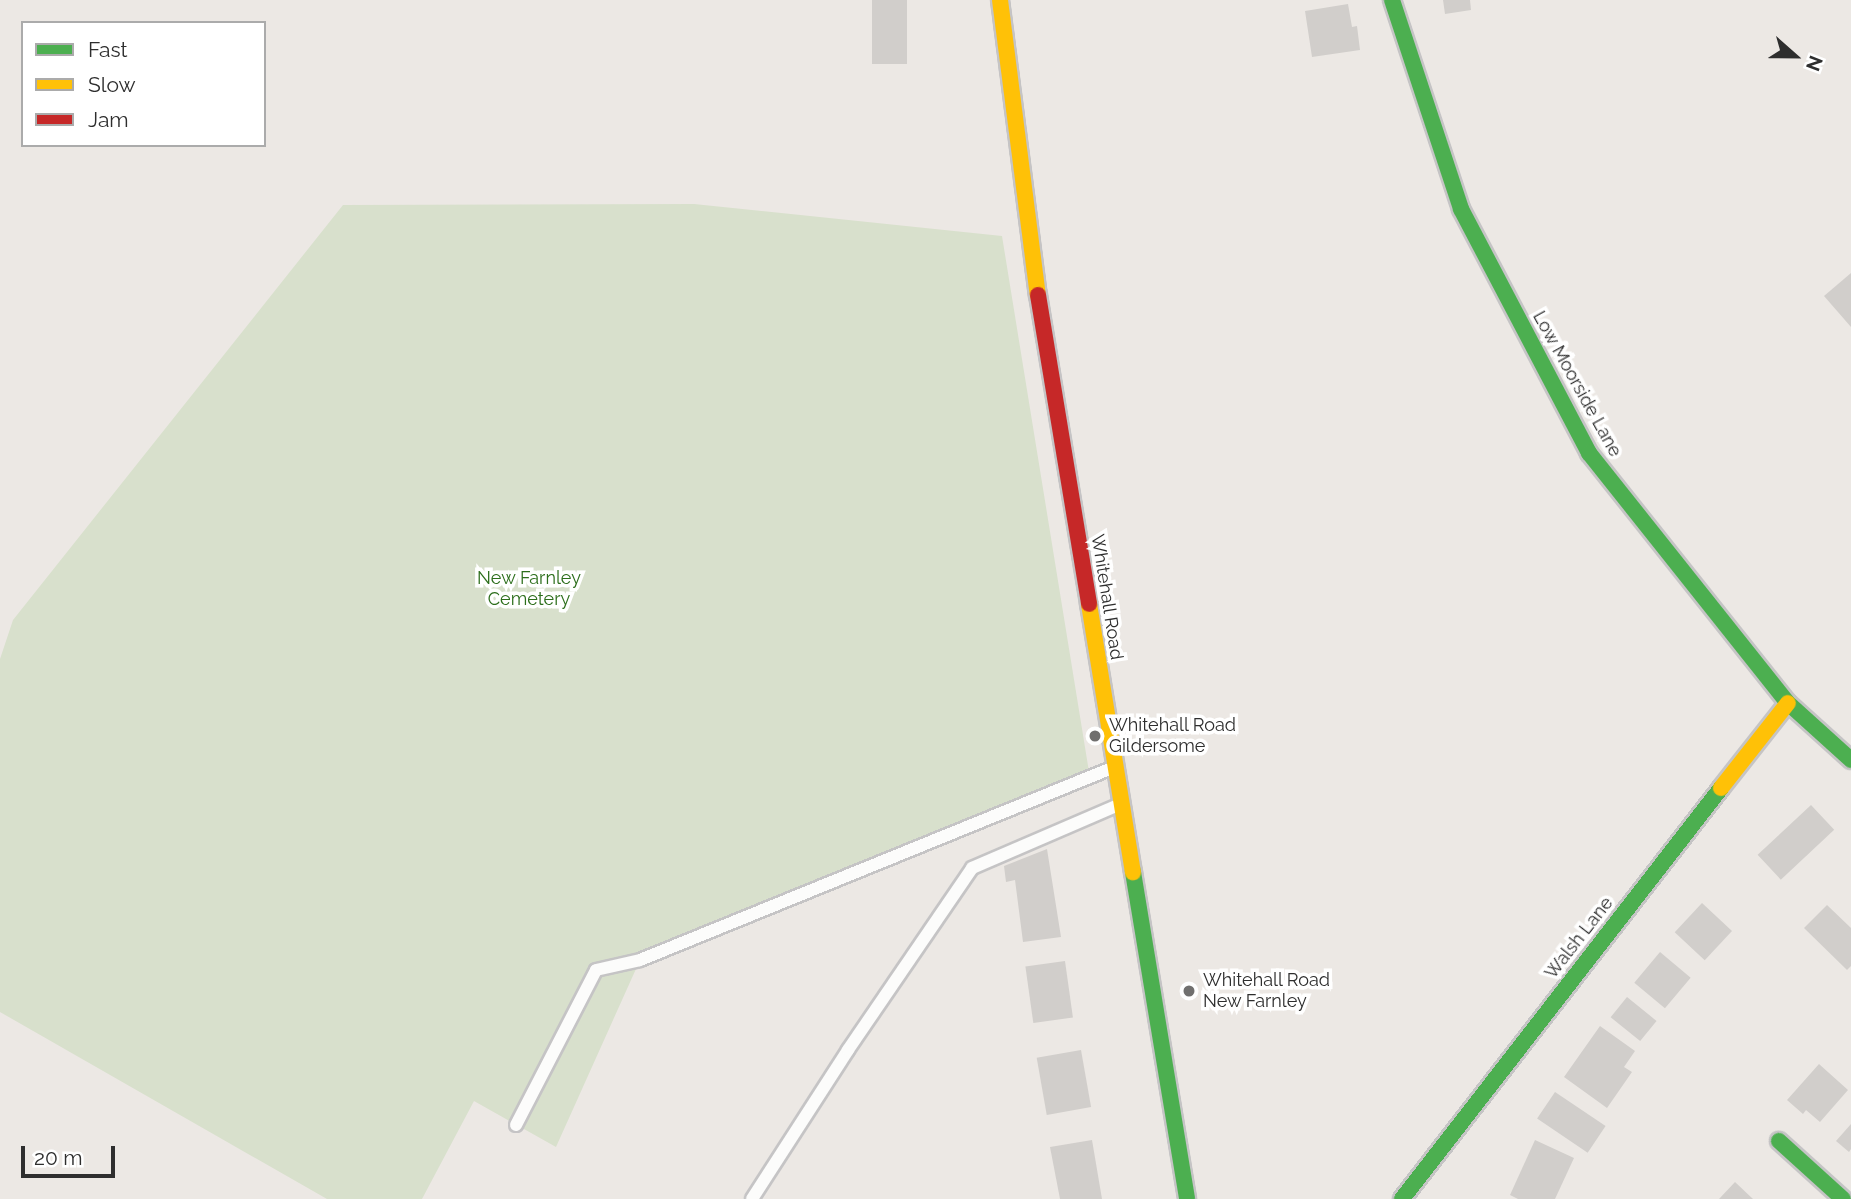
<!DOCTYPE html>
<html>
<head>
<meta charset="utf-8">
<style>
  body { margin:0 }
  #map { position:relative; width:1851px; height:1199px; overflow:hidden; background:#ece8e4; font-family:Raleway,sans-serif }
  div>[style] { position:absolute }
  .cemetery>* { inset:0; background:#d8e0cc }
  .building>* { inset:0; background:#d1cecb; transform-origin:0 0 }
  .roads { filter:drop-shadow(2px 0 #c5c4c5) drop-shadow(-2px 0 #c5c4c5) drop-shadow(0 2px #c5c4c5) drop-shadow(0 -2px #c5c4c5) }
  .lane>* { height:12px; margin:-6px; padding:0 6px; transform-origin:6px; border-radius:6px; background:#fcfcfb }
  .fast>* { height:16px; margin:-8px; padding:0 8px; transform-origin:8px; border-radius:8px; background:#4caf50 }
  .slow>* { height:16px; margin:-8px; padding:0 8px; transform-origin:8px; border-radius:8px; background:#ffc107 }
  .jam>* { height:16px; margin:-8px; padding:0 8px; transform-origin:8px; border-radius:8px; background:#c62828 }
  .dots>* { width:19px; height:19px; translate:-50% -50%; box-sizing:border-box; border:4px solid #fff; border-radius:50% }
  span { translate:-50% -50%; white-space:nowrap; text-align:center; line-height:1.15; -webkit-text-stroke:7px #fff; paint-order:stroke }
  .street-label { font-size:18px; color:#2e2e2e }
  .park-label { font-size:18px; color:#2c6e1b }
  .poi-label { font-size:18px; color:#2e2e2e }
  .left { translate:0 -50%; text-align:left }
  .legend { position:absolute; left:21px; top:21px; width:245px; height:126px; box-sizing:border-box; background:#fff; border:2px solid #ababab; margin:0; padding:9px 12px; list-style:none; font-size:21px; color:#2e2e2e }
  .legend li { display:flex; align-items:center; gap:14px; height:35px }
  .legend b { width:35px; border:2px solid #ababab }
  .north { position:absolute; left:1760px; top:21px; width:70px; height:70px; -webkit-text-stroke:5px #fff; paint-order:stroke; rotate:111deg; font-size:19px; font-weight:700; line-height:28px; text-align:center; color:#2e2e2e }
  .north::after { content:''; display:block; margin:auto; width:24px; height:32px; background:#2e2e2e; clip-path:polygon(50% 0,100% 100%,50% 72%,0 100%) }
  .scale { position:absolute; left:21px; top:1146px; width:94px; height:32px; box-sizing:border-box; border:4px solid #2e2e2e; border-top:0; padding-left:9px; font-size:21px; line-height:24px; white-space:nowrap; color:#2e2e2e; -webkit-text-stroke:5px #fff; paint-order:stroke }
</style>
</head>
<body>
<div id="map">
  <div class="cemetery">
    <i style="clip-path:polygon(694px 204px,1002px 236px,1090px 778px,640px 960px,556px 1147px,474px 1101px,422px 1199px,327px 1199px,0 1012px,0 659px,13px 620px,343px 205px)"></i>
  </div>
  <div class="building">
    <i style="left:872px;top:0;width:35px;height:64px"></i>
    <i style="clip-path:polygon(1443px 0,1470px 0,1471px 10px,1445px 14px)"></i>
    <i style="clip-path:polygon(1348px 4px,1352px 27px,1357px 26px,1360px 50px,1312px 57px,1305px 11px)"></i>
    <i style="clip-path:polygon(1851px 273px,1851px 327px,1824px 296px)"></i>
    <i style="left:1811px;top:805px;width:34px;height:73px;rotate:47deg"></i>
    <i style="clip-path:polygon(1047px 849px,1061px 937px,1023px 942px,1015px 880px,1006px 882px,1004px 866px)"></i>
    <i style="left:1702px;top:903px;width:41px;height:40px;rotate:43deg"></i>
    <i style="clip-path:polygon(1827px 905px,1851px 928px,1851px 966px,1847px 970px,1804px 928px)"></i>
    <i style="left:1660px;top:952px;width:40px;height:40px;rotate:40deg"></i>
    <i style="left:1065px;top:961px;width:57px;height:40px;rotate:82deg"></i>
    <i style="left:1627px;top:997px;width:38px;height:26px;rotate:39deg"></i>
    <i style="clip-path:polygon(1600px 1026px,1635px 1051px,1624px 1067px,1632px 1072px,1607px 1108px,1564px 1077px)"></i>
    <i style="left:1081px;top:1050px;width:58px;height:45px;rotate:80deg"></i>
    <i style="clip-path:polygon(1819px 1064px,1848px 1090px,1820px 1122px,1806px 1110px,1803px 1114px,1787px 1100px)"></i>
    <i style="left:1555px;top:1092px;width:61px;height:32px;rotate:34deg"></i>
    <i style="clip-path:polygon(1851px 1124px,1851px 1149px,1849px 1152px,1836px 1141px)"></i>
    <i style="clip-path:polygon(1092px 1140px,1102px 1199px,1060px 1199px,1050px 1147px)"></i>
    <i style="clip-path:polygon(1535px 1140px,1574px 1158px,1555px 1199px,1518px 1199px,1510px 1195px)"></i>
    <i style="clip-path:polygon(1735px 1182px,1753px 1199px,1719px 1199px)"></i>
  </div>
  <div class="roads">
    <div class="lane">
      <i style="left:516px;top:1125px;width:174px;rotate:-62.7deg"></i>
      <i style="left:596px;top:970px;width:45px;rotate:-12.8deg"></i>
      <i style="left:640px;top:960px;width:510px;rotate:-22.14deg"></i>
      <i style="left:752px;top:1199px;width:177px;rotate:-57.2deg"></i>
      <i style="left:848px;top:1050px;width:220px;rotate:-55.7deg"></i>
      <i style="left:972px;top:868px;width:159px;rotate:-23.3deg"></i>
    </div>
    <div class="fast">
      <i style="left:1392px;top:0;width:220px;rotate:71.7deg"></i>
      <i style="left:1461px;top:209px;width:276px;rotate:62.3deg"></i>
      <i style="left:1589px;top:453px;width:320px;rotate:51.5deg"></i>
      <i style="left:1788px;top:703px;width:85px;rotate:42.1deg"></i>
      <i style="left:1133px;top:872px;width:331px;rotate:80.6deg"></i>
      <i style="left:1779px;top:1141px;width:86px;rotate:42.2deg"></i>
      <i style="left:1402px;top:1199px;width:520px;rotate:-52.18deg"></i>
    </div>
    <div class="slow">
      <i style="left:1000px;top:0;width:297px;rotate:82.7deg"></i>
      <i style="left:1089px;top:604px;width:272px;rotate:80.7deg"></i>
      <i style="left:1721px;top:788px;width:108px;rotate:-51.8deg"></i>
    </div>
    <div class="jam">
      <i style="left:1038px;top:295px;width:313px;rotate:80.6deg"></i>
    </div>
  </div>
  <div class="dots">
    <i style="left:1095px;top:736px;background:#706f6e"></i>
    <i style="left:1189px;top:991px;background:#706f6e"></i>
  </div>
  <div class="street-label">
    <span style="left:1577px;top:384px;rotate:61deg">Low Moorside Lane</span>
    <span style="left:1107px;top:597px;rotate:81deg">Whitehall Road</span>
    <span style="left:1579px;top:938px;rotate:-52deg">Walsh Lane</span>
  </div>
  <div class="park-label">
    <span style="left:529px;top:589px">New Farnley<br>Cemetery</span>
  </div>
  <div class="poi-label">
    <span class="left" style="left:1109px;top:736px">Whitehall Road<br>Gildersome</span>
    <span class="left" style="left:1203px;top:991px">Whitehall Road<br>New Farnley</span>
  </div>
  <ul class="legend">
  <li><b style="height:9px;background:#4caf50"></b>Fast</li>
  <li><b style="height:9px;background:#ffc107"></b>Slow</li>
  <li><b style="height:9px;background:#c62828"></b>Jam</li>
  </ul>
  <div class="north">N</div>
  <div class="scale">20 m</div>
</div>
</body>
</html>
